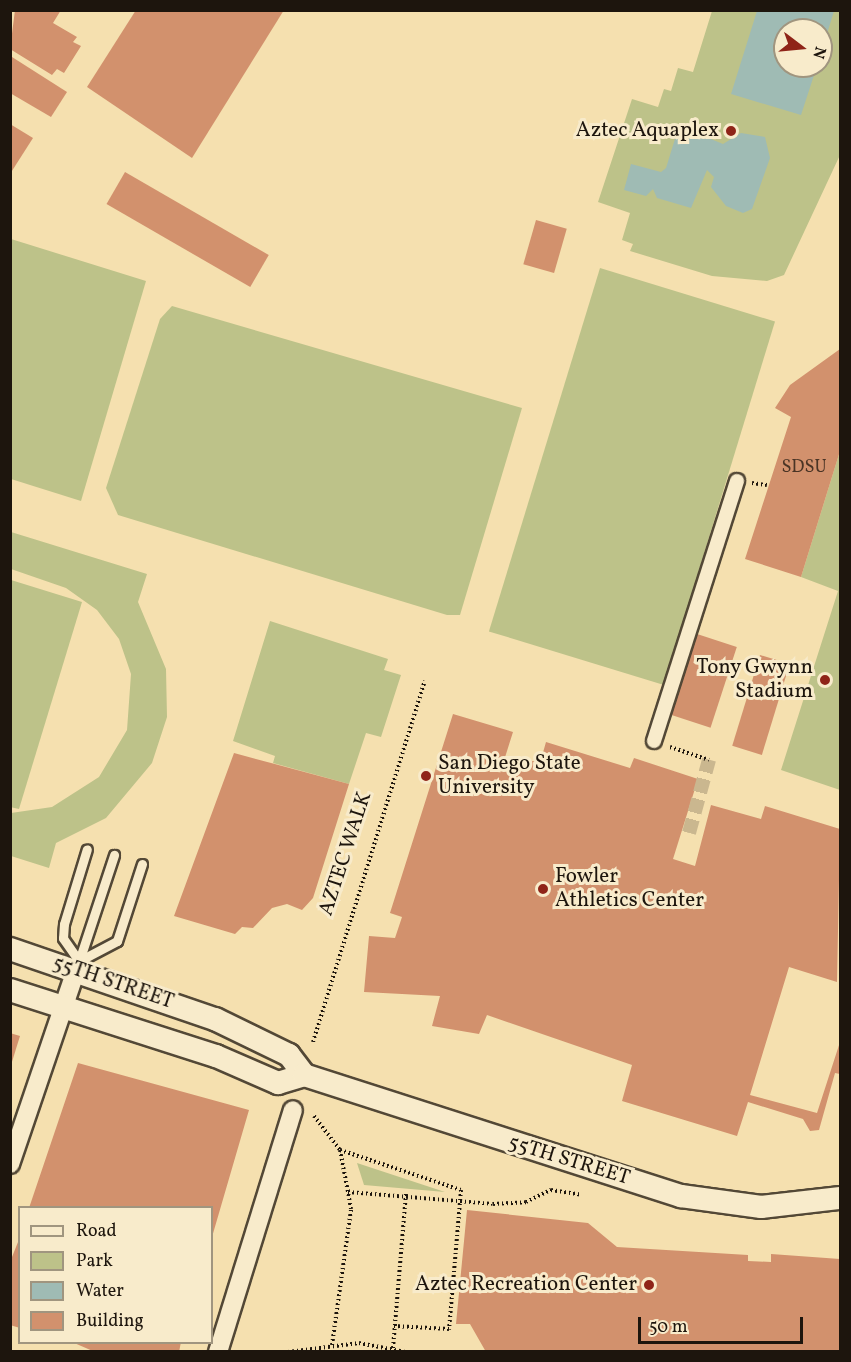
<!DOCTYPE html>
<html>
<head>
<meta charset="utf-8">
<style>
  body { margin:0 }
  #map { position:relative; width:851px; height:1362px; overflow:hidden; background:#f5e0af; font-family:Vollkorn,serif }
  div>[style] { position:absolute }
  .green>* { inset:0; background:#bdc289; transform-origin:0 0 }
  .water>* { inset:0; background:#9fbbb4 }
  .building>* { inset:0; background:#d2916d; transform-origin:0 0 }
  .pedestrian-tunnel>* { height:14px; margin-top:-7px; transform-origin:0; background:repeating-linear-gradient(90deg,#cab78f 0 14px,transparent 0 21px) }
  .path>* { height:4px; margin-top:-2px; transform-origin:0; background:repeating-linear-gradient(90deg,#1d150d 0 1.5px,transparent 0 4.5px) }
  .roads { filter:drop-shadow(2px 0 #534836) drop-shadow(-2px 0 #534836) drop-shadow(0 2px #534836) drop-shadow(0 -2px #534836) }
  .service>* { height:9px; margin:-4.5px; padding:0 4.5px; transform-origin:4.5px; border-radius:4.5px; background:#f8ebcb }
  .pedestrian>* { height:14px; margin:-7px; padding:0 7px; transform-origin:7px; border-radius:7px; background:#f8ebcb }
  .minor>* { height:18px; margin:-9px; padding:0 9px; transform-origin:9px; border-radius:9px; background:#f8ebcb }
  .tertiary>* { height:22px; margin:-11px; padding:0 11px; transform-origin:11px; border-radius:11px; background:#f8ebcb }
  .dots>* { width:16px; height:16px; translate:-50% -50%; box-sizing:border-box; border:3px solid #f8ebcb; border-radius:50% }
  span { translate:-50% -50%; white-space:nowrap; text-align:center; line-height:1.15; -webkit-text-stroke:6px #f8ebcb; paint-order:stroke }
  .number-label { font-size:18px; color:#4a3425 }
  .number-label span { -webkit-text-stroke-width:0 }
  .poi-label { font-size:21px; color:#1d150d }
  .right { translate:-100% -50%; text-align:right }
  .left { translate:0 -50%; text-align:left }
  .street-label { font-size:21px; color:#1d150d }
  .frame { position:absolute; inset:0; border:12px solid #1d150d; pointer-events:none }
  .legend { position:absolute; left:18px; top:1206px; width:195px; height:138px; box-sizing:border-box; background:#f8ebcb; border:2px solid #a0957f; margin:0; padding:8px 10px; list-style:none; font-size:18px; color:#1d150d }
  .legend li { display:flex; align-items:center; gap:12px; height:30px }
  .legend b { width:30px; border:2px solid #a0957f }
  .north { position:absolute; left:773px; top:18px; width:60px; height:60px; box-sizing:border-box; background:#f8ebcb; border:2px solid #a0957f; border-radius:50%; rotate:106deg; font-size:16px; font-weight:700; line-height:24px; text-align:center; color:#1d150d }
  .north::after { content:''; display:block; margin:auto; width:21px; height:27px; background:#8f2418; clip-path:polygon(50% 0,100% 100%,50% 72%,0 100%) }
  .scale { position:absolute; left:638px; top:1317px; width:165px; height:27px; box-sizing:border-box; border:3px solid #1d150d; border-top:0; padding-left:8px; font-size:18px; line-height:21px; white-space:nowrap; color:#1d150d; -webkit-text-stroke:4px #f8ebcb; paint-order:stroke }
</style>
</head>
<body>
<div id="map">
  <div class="green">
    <i style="clip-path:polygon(evenodd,712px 11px,840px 11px,840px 155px,784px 275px,767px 281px,712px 276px,630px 251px,633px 244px,622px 240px,630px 213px,598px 202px,632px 99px,658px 107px,664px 89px,671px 91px,678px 68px,693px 72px,712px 11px,785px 30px,821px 30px,821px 66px,785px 66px,785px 30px)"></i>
    <i style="clip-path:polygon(11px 239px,146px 281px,81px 501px,11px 479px)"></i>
    <i style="left:600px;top:268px;width:183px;height:380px;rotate:17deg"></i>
    <i style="clip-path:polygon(172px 306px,522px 408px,460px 615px,447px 615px,118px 515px,106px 488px,160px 319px)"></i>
    <i style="clip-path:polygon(840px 451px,840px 790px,781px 770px,838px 591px,801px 577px)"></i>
    <i style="clip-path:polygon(11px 532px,147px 574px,138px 602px,166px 669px,167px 717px,152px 763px,106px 818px,56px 843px,49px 868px,11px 856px,11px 813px,52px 807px,99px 777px,127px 730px,131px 674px,119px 639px,97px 610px,66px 588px,11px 569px)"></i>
    <i style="clip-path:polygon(11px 580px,82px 602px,19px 809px,10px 807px)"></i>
    <i style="clip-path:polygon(270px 621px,388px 659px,384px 670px,401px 675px,381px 737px,366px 733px,349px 784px,273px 763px,275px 756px,233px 741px)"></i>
    <i style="clip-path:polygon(357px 1163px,445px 1192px,364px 1185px)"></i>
  </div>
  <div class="water">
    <i style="clip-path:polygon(757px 11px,834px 11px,821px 53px,821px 30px,785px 30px,785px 66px,817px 66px,801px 115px,731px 94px)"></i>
    <i style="clip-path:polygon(679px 126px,723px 144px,741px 133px,765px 137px,770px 158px,752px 209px,743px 213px,726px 206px,711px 187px,714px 177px,707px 170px,691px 208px,657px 198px,653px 189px,646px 196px,624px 190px,631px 164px,661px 172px,666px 168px)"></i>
  </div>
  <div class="building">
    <i style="clip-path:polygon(15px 10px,61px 10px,53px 23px,77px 37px,73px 42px,81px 46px,64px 73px,57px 69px,52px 75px,10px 49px)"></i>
    <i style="clip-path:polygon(136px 10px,284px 10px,192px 158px,87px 87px)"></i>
    <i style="clip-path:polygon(12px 57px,67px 92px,51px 117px,10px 93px)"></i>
    <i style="clip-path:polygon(10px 124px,33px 138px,10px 174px)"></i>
    <i style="left:125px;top:172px;width:166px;height:37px;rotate:30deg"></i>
    <i style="left:536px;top:220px;width:32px;height:46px;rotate:16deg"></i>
    <i style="clip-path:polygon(840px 349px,840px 451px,801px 577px,745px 559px,791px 417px,775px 408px,790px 385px)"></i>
    <i style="left:694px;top:633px;width:45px;height:85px;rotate:18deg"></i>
    <i style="left:760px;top:655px;width:31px;height:95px;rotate:17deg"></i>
    <i style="clip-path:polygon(453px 714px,513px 732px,501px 770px,512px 773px,517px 757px,540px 763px,546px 742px,630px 768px,634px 758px,698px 779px,673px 859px,695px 866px,711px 805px,761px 819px,765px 806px,840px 829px,837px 982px,789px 967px,750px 1095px,817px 1113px,840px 1042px,840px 1074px,835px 1073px,819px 1130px,810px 1131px,803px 1119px,748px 1102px,737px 1136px,622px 1101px,632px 1065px,487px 1015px,479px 1034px,432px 1026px,440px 996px,364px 992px,369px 936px,395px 938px,402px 917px,390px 913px)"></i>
    <i style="clip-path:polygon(234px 753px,349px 784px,313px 898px,302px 910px,287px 904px,272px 908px,253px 928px,242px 927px,235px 934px,174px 916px)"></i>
    <i style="clip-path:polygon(10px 1033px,20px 1036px,11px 1065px,10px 1065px)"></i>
    <i style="clip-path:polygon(78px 1063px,249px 1110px,212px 1237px,212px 1208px,29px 1208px)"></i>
    <i style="clip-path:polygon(467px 1210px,588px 1223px,617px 1247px,748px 1255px,748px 1261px,771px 1262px,771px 1254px,840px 1259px,840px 1352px,486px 1352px,470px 1324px,456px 1324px)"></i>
    <i style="clip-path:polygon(20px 1237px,20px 1328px,10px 1325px,10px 1262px)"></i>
    <i style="clip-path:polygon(72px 1342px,181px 1342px,179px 1352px,95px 1352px)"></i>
  </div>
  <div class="pedestrian-tunnel">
    <i style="left:689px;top:833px;width:76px;rotate:-74.7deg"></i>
  </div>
  <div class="path">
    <i style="left:752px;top:483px;width:15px;rotate:8deg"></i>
    <i style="left:670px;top:747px;width:41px;rotate:18.4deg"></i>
    <i style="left:313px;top:1042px;width:378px;rotate:-72.8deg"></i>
    <i style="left:314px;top:1116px;width:43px;rotate:52.6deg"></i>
    <i style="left:340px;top:1150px;width:43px;rotate:79.2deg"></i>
    <i style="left:348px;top:1192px;width:145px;rotate:4.7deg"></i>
    <i style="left:493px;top:1204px;width:33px;rotate:-3deg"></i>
    <i style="left:526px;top:1202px;width:28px;rotate:-26deg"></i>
    <i style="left:551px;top:1190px;width:31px;rotate:9deg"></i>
    <i style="left:340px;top:1150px;width:127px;rotate:18.3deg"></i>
    <i style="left:461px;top:1190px;width:140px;rotate:94.9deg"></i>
    <i style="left:449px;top:1329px;width:55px;rotate:-176.9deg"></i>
    <i style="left:332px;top:1345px;width:137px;rotate:-82deg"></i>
    <i style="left:351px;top:1209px;width:17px;rotate:-100deg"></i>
    <i style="left:393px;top:1348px;width:155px;rotate:-85.2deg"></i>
    <i style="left:288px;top:1352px;width:72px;rotate:-7.2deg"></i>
    <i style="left:359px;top:1343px;width:47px;rotate:11.1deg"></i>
  </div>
  <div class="roads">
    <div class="service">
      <i style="left:79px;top:961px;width:43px;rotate:-27.8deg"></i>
      <i style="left:117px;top:941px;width:81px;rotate:-72deg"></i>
      <i style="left:79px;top:961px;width:28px;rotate:-125deg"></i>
      <i style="left:63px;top:938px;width:14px;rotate:-86deg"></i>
      <i style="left:64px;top:924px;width:78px;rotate:-73deg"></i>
      <i style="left:78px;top:964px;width:115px;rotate:-71.7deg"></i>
    </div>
    <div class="pedestrian">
      <i style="left:654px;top:741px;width:273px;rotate:-72.3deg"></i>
    </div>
    <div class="minor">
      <i style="left:10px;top:1164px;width:205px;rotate:-71.2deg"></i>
      <i style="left:218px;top:1352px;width:253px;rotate:-72.8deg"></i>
    </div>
    <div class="tertiary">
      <i style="left:10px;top:949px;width:217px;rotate:18.9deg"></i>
      <i style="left:215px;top:1019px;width:82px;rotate:25.9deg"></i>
      <i style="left:289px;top:1055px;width:25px;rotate:53deg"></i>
      <i style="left:10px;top:990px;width:216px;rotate:17.8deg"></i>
      <i style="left:216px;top:1056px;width:68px;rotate:23.5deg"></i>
      <i style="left:278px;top:1083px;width:27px;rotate:-17deg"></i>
      <i style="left:304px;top:1075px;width:396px;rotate:17.8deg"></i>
      <i style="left:681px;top:1196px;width:81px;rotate:7.8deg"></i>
      <i style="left:761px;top:1207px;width:80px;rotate:-6.5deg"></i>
    </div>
  </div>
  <div class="dots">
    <i style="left:731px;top:131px;background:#8f2418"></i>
    <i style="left:825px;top:680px;background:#8f2418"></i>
    <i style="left:426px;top:776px;background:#8f2418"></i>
    <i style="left:543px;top:889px;background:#8f2418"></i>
    <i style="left:649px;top:1285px;background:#8f2418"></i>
  </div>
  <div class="number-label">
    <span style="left:804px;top:468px">SDSU</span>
  </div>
  <div class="poi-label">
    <span class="right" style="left:719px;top:131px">Aztec Aquaplex</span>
    <span class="right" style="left:813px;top:680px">Tony Gwynn<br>Stadium</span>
    <span class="left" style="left:438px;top:776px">San Diego State<br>University</span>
    <span class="left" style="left:555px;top:889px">Fowler<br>Athletics Center</span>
    <span class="right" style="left:637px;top:1285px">Aztec Recreation Center</span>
  </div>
  <div class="street-label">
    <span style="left:346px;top:854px;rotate:-72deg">AZTEC WALK</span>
    <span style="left:113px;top:983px;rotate:19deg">55TH STREET</span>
    <span style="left:569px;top:1161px;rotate:17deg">55TH STREET</span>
  </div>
  <div class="frame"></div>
  <ul class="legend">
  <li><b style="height:8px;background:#f8ebcb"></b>Road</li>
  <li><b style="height:16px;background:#bdc289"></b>Park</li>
  <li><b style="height:16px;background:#9fbbb4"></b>Water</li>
  <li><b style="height:16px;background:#d2916d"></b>Building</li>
  </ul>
  <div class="north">N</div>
  <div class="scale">50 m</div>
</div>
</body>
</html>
